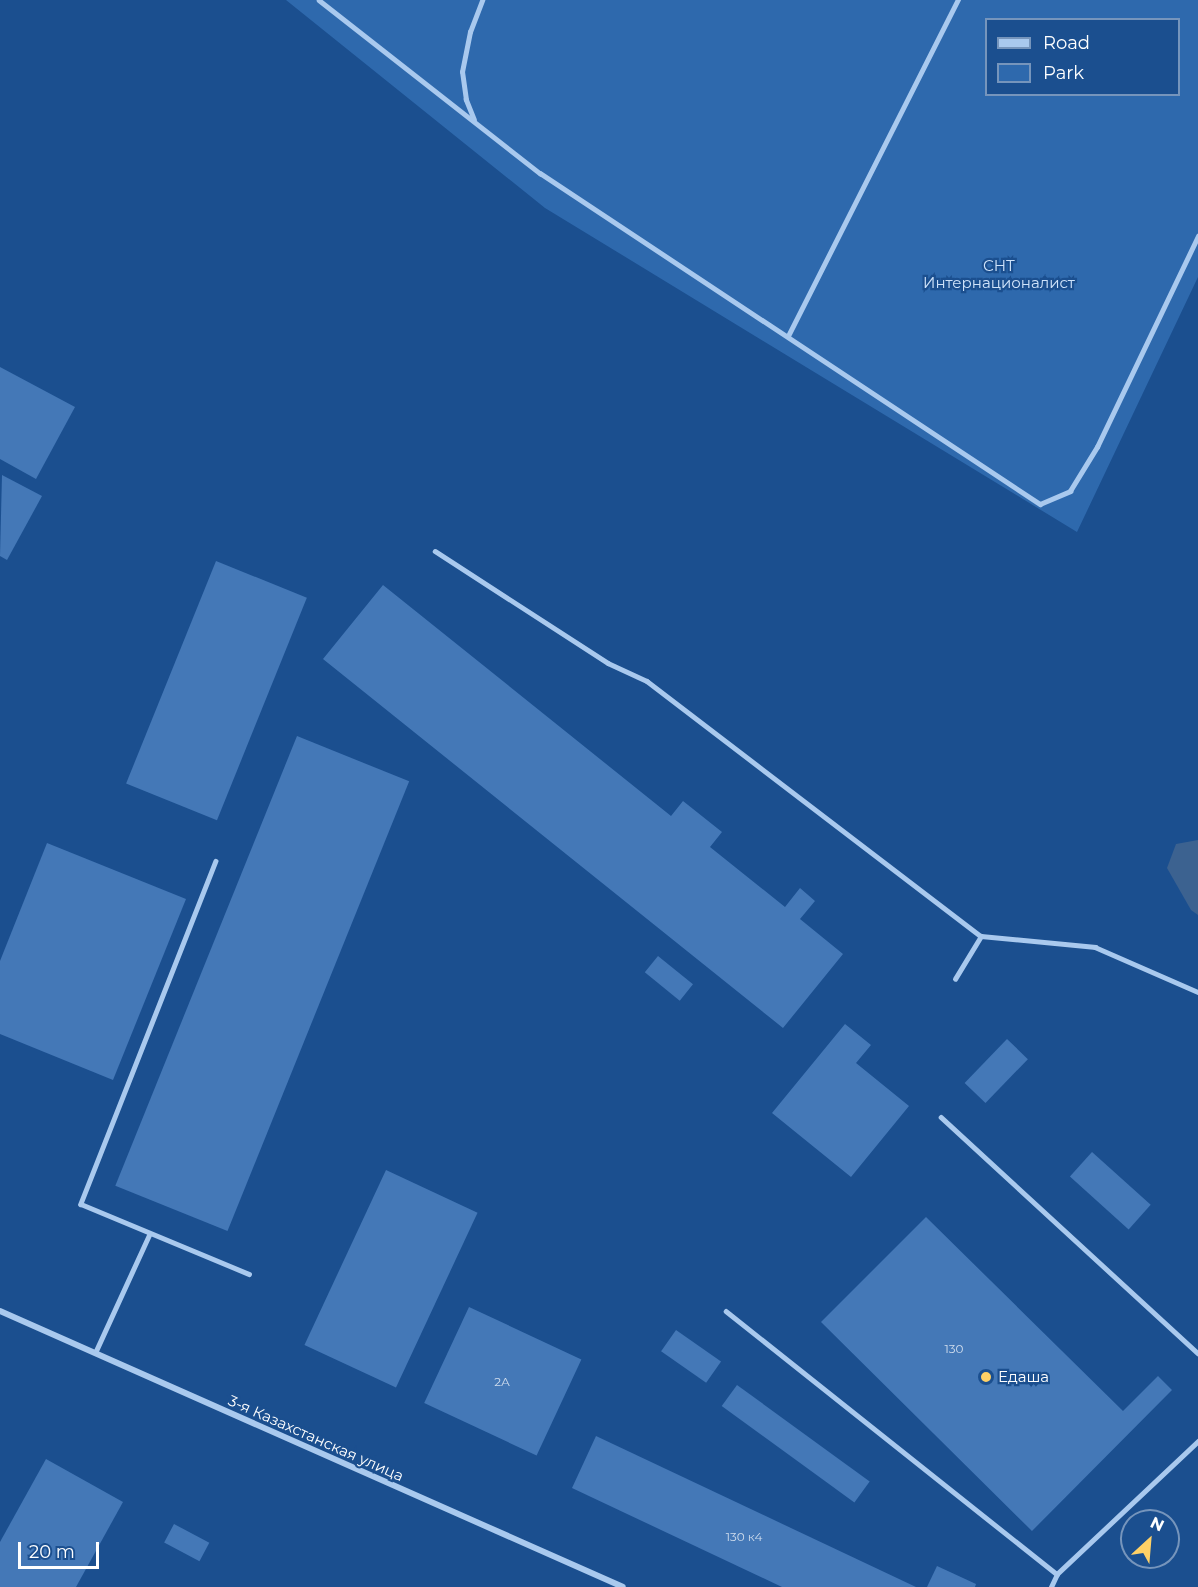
<!DOCTYPE html>
<html>
<head>
<meta charset="utf-8">
<style>
  body { margin:0 }
  #map { position:relative; width:1198px; height:1587px; overflow:hidden; background:#1b4f8f; font-family:Montserrat,sans-serif }
  div>[style] { position:absolute }
  .green>* { inset:0; background:#2e69ad }
  .water>* { inset:0; background:#3c6290 }
  .building>* { inset:0; background:#4478b7; transform-origin:0 0 }
  .service>* { height:4.5px; margin:-2.25px; padding:0 2.25px; transform-origin:2.25px; border-radius:2.25px; background:#a9c9ee }
  .minor>* { height:6px; margin:-3px; padding:0 3px; transform-origin:3px; border-radius:3px; background:#a9c9ee }
  .dots>* { width:16px; height:16px; translate:-50% -50%; box-sizing:border-box; border:3px solid #1b4f8f; border-radius:50% }
  span { translate:-50% -50%; white-space:nowrap; text-align:center; line-height:1.15; -webkit-text-stroke:4.5px #1b4f8f; paint-order:stroke }
  .number-label { font-size:12px; color:#d0dded }
  .number-label span { -webkit-text-stroke-width:0 }
  .park-label { font-size:15px; color:#cfe3fa }
  .poi-label { font-size:15px; color:#fff }
  .left { translate:0 -50%; text-align:left }
  .street-label { font-size:15px; color:#fff }
  .legend { position:absolute; left:985px; top:18px; width:195px; height:78px; box-sizing:border-box; background:#1b4f8f; border:2px solid #7695bc; margin:0; padding:8px 10px; list-style:none; font-size:18px; color:#fff }
  .legend li { display:flex; align-items:center; gap:12px; height:30px }
  .legend b { width:30px; border:2px solid #7695bc }
  .north { position:absolute; left:1120px; top:1509px; width:60px; height:60px; box-sizing:border-box; background:#1b4f8f; border:2px solid #7695bc; border-radius:50%; rotate:26deg; font-size:16px; font-weight:700; line-height:24px; text-align:center; color:#fff }
  .north::after { content:''; display:block; margin:auto; width:21px; height:27px; background:#ffd166; clip-path:polygon(50% 0,100% 100%,50% 72%,0 100%) }
  .scale { position:absolute; left:18px; top:1542px; width:81px; height:27px; box-sizing:border-box; border:3px solid #fff; border-top:0; padding-left:8px; font-size:18px; line-height:21px; white-space:nowrap; color:#fff; -webkit-text-stroke:4px #1b4f8f; paint-order:stroke }
</style>
</head>
<body>
<div id="map">
  <div class="green">
    <i style="clip-path:polygon(evenodd,286px 0,1198px 0,1198px 277px,1077px 532px,545px 208px,286px 0,986px 20px,1178px 20px,1178px 94px,986px 94px,986px 20px)"></i>
  </div>
  <div class="water">
    <i style="clip-path:polygon(1198px 840px,1198px 915px,1191px 910px,1167px 868px,1176px 844px)"></i>
  </div>
  <div class="building">
    <i style="clip-path:polygon(0 367px,75px 407px,36px 479px,0 459px)"></i>
    <i style="clip-path:polygon(2px 475px,42px 496px,7px 560px,0 556px)"></i>
    <i style="left:216px;top:561px;width:98px;height:240px;rotate:22deg"></i>
    <i style="clip-path:polygon(383px 585px,671px 816px,683px 801px,722px 832px,710px 847px,785px 907px,800px 888px,815px 901px,800px 919px,843px 954px,783px 1028px,323px 659px)"></i>
    <i style="left:297px;top:736px;width:121px;height:485px;rotate:22deg"></i>
    <i style="clip-path:polygon(47px 843px,186px 899px,113px 1080px,0 1034px,0 961px)"></i>
    <i style="left:658px;top:956px;width:45px;height:21px;rotate:39deg"></i>
    <i style="clip-path:polygon(845px 1024px,871px 1045px,856px 1063px,909px 1106px,851px 1177px,772px 1113px)"></i>
    <i style="left:1007px;top:1039px;width:29px;height:61px;rotate:44deg"></i>
    <i style="left:1092px;top:1152px;width:79px;height:33px;rotate:42deg"></i>
    <i style="left:386px;top:1170px;width:101px;height:193px;rotate:25deg"></i>
    <i style="clip-path:polygon(926px 1217px,1123px 1411px,1158px 1376px,1172px 1390px,1032px 1531px,821px 1322px)"></i>
    <i style="left:469px;top:1307px;width:124px;height:106px;rotate:25deg"></i>
    <i style="left:676px;top:1330px;width:55px;height:26px;rotate:35deg"></i>
    <i style="left:737px;top:1385px;width:164px;height:26px;rotate:36deg"></i>
    <i style="clip-path:polygon(596px 1436px,916px 1587px,782px 1587px,572px 1488px)"></i>
    <i style="clip-path:polygon(46px 1459px,123px 1502px,76px 1587px,0 1587px,0 1542px)"></i>
    <i style="left:174px;top:1524px;width:40px;height:21px;rotate:28deg"></i>
    <i style="clip-path:polygon(937px 1566px,976px 1584px,975px 1587px,927px 1587px)"></i>
  </div>
  <div class="service">
    <i style="left:319px;top:0;width:281px;rotate:38.1deg"></i>
    <i style="left:540px;top:173px;width:600px;rotate:33.5deg"></i>
    <i style="left:1040px;top:504px;width:33px;rotate:-23deg"></i>
    <i style="left:1070px;top:491px;width:52px;rotate:-58.5deg"></i>
    <i style="left:1097px;top:447px;width:234px;rotate:-64.4deg"></i>
    <i style="left:474px;top:120px;width:22px;rotate:-112deg"></i>
    <i style="left:466px;top:100px;width:28px;rotate:-98deg"></i>
    <i style="left:462px;top:72px;width:41px;rotate:-78.7deg"></i>
    <i style="left:470px;top:32px;width:34px;rotate:-69deg"></i>
    <i style="left:788px;top:336px;width:377px;rotate:-63.2deg"></i>
    <i style="left:435px;top:551px;width:206px;rotate:32.9deg"></i>
    <i style="left:608px;top:663px;width:43px;rotate:24.8deg"></i>
    <i style="left:647px;top:681px;width:420px;rotate:37.4deg"></i>
    <i style="left:216px;top:861px;width:369px;rotate:111.5deg"></i>
    <i style="left:81px;top:1204px;width:182px;rotate:22.6deg"></i>
    <i style="left:955px;top:979px;width:50px;rotate:-58.8deg"></i>
    <i style="left:981px;top:936px;width:115px;rotate:5.5deg"></i>
    <i style="left:1095px;top:947px;width:112px;rotate:23.6deg"></i>
    <i style="left:941px;top:1117px;width:349px;rotate:42.6deg"></i>
    <i style="left:726px;top:1311px;width:423px;rotate:38.5deg"></i>
    <i style="left:95px;top:1353px;width:130px;rotate:-65.4deg"></i>
    <i style="left:1051px;top:1587px;width:14px;rotate:-65deg"></i>
    <i style="left:1057px;top:1574px;width:194px;rotate:-43.3deg"></i>
  </div>
  <div class="minor">
    <i style="left:0;top:1311px;width:681px;rotate:23.89deg"></i>
  </div>
  <div class="dots">
    <i style="left:986px;top:1377px;background:#ffd166"></i>
  </div>
  <div class="number-label">
    <span style="left:954px;top:1349px">130</span>
    <span style="left:502px;top:1382px">2А</span>
    <span style="left:744px;top:1537px">130 к4</span>
  </div>
  <div class="park-label">
    <span style="left:999px;top:274px">СНТ<br>Интернационалист</span>
  </div>
  <div class="poi-label">
    <span class="left" style="left:998px;top:1377px">Едаша</span>
  </div>
  <div class="street-label">
    <span style="left:316px;top:1438px;rotate:24deg">3-я Казахстанская улица</span>
  </div>
  <ul class="legend">
  <li><b style="height:8px;background:#a9c9ee"></b>Road</li>
  <li><b style="height:16px;background:#2e69ad"></b>Park</li>
  </ul>
  <div class="north">N</div>
  <div class="scale">20 m</div>
</div>
</body>
</html>
